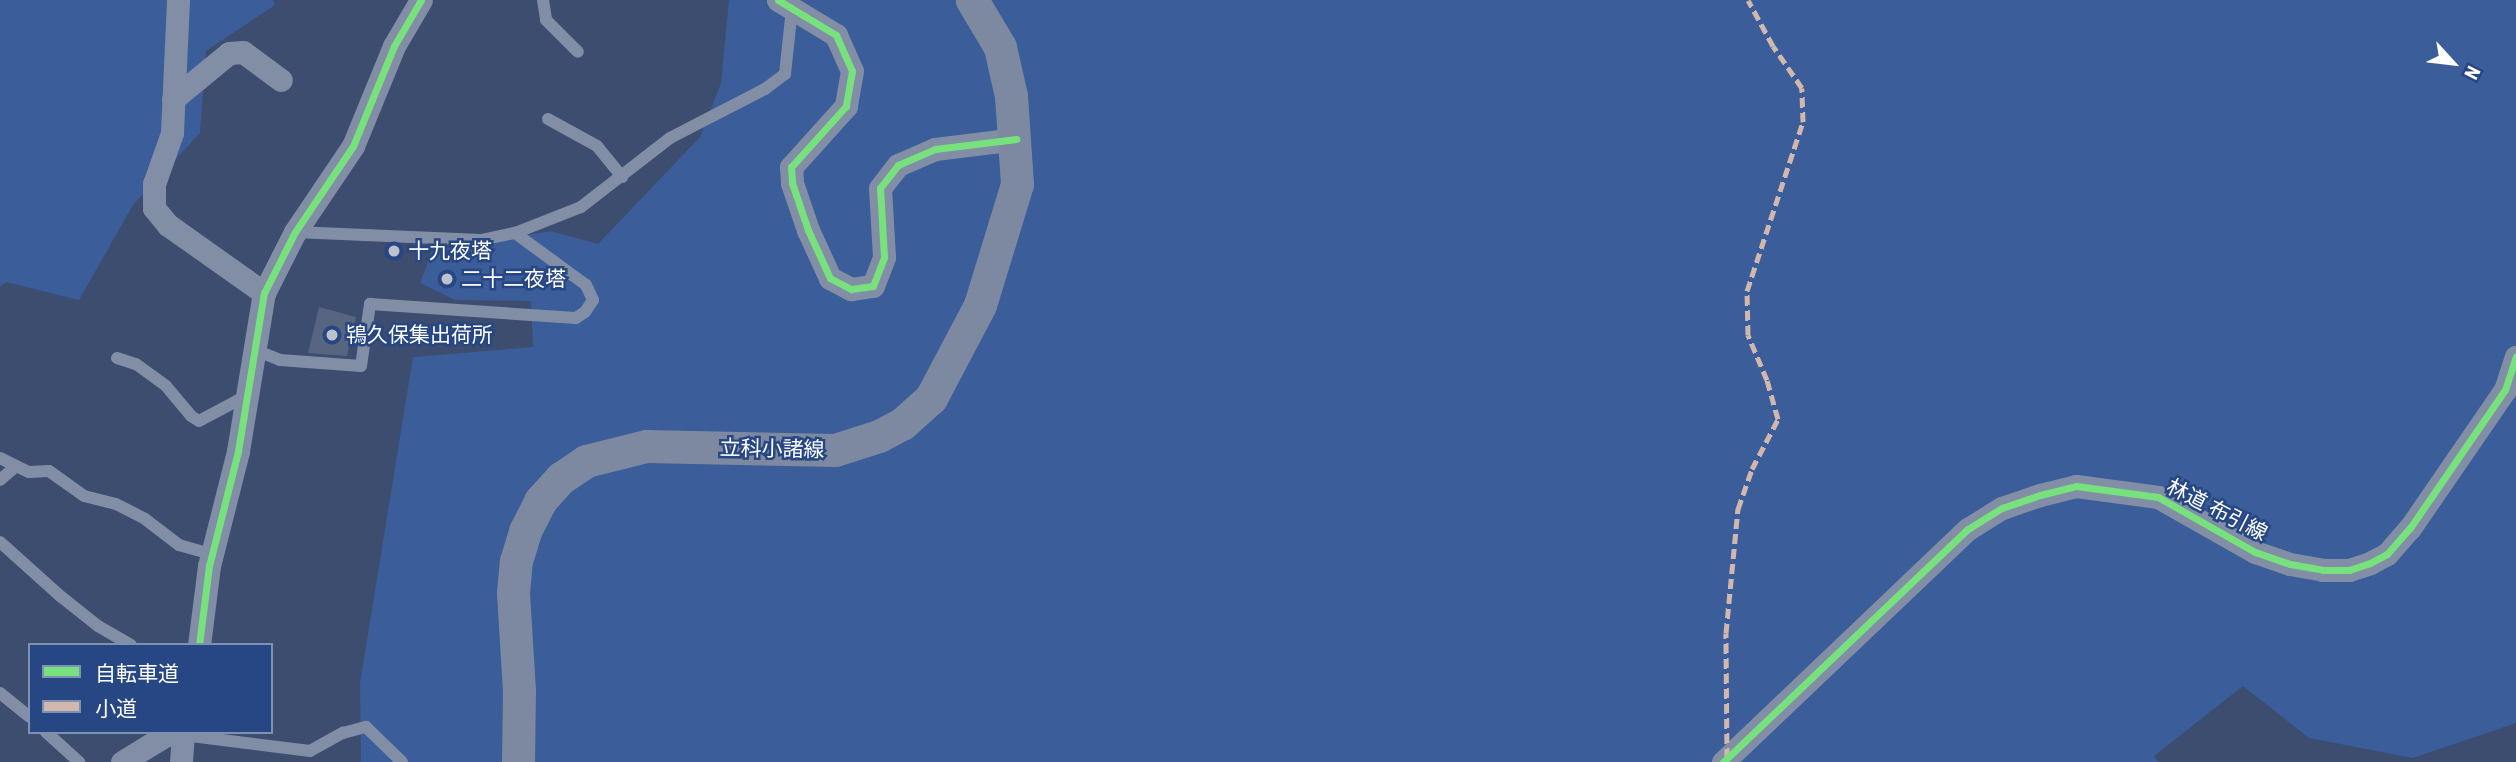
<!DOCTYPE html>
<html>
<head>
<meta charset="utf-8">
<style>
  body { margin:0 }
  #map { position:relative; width:2516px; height:762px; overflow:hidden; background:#3c4d6f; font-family:"Roboto Condensed","Noto Sans JP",sans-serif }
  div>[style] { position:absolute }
  .green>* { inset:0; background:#3b5d99 }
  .building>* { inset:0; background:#576580 }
  .lane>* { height:12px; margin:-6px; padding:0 6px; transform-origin:6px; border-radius:6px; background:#828ea5 }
  .street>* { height:23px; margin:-11.5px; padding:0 11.5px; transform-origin:11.5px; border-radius:11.5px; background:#828ea5 }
  .secondary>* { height:33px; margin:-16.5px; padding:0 16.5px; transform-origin:16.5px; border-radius:16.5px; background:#7d89a1 }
  .quiet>* { height:5px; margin-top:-2.5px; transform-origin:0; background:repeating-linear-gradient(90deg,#d1b7ad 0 10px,transparent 0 15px) }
  .cycleway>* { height:7px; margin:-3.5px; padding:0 3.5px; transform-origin:3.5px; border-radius:3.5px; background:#77e17e }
  .dots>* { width:19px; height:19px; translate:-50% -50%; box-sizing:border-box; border:4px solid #274784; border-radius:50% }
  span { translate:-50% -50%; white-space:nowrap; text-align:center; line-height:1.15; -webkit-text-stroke:5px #274784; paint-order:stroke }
  .poi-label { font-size:21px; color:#fff }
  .left { translate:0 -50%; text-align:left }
  .street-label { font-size:21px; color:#fff }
  .legend { position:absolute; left:28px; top:643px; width:245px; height:91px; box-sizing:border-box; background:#274784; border:2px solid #7d91b5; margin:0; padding:9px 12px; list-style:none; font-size:21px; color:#fff }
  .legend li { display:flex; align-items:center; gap:14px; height:35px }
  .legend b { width:35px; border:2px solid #7d91b5 }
  .north { position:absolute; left:2418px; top:28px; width:70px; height:70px; -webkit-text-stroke:5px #274784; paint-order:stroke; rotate:117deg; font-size:19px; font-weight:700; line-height:28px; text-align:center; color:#fff }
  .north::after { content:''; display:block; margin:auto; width:24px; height:32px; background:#fff; clip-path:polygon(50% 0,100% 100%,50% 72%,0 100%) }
</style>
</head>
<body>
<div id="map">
  <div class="green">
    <i style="clip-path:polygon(0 0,273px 0,275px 5px,206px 51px,200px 133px,133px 205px,79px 300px,6px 282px,0 287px)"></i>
    <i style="clip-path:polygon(729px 0,2516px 0,2516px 723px,2413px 758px,2309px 738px,2243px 686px,2154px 756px,2158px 762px,361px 762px,360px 683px,413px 357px,533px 347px,531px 301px,455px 300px,420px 283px,432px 251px,551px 231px,598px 244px,700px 137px,721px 83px)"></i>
  </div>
  <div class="building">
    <i style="clip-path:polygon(319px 307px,356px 317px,347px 356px,308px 353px)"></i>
  </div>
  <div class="lane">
    <i style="left:543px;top:0;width:20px;rotate:81deg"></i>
    <i style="left:546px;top:20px;width:45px;rotate:45deg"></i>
    <i style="left:548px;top:119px;width:56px;rotate:28.9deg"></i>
    <i style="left:597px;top:146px;width:40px;rotate:51deg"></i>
    <i style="left:295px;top:232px;width:186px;rotate:2.5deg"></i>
    <i style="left:481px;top:240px;width:35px;rotate:-12deg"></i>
    <i style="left:515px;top:233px;width:71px;rotate:-21.5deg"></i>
    <i style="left:581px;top:207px;width:113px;rotate:-37.8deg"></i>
    <i style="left:670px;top:138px;width:107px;rotate:-27.3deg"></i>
    <i style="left:765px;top:89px;width:25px;rotate:-37deg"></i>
    <i style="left:785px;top:74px;width:66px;rotate:-83.9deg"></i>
    <i style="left:253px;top:349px;width:29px;rotate:22deg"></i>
    <i style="left:280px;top:360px;width:81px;rotate:4.2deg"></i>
    <i style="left:361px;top:366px;width:63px;rotate:-81.7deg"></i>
    <i style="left:370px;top:304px;width:206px;rotate:3.9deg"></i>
    <i style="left:576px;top:318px;width:11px;rotate:-34deg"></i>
    <i style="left:585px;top:312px;width:14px;rotate:-56deg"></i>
    <i style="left:593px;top:300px;width:17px;rotate:-115deg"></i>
    <i style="left:586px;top:285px;width:88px;rotate:-143.8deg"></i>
    <i style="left:117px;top:358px;width:20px;rotate:18deg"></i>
    <i style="left:136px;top:364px;width:37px;rotate:36deg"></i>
    <i style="left:166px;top:386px;width:39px;rotate:50deg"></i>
    <i style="left:191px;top:416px;width:9px;rotate:32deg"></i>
    <i style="left:199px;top:421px;width:53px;rotate:-28deg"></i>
    <i style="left:0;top:458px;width:32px;rotate:26deg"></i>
    <i style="left:29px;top:472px;width:20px;rotate:-3deg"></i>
    <i style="left:49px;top:471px;width:43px;rotate:35.5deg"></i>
    <i style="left:84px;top:496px;width:33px;rotate:14deg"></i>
    <i style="left:116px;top:504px;width:33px;rotate:27deg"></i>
    <i style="left:145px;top:519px;width:43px;rotate:37.4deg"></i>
    <i style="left:179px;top:545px;width:33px;rotate:16deg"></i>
    <i style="left:0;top:480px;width:20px;rotate:-41deg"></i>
    <i style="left:0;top:542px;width:79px;rotate:41.9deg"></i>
    <i style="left:59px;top:595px;width:50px;rotate:38.5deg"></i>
    <i style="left:98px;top:626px;width:38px;rotate:30deg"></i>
    <i style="left:0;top:693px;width:38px;rotate:39deg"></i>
    <i style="left:46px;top:732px;width:45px;rotate:42.3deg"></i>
    <i style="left:183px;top:735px;width:128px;rotate:7.2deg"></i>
    <i style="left:310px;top:751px;width:38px;rotate:-29deg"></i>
    <i style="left:343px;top:733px;width:24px;rotate:-15deg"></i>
    <i style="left:366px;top:727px;width:50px;rotate:44.2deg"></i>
  </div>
  <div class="street">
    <i style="left:178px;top:0;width:133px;rotate:92.6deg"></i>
    <i style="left:172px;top:133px;width:54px;rotate:109.4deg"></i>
    <i style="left:154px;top:184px;width:24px;rotate:90deg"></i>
    <i style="left:154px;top:208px;width:22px;rotate:51deg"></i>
    <i style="left:168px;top:225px;width:118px;rotate:35.3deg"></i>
    <i style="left:778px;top:0;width:68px;rotate:31.1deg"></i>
    <i style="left:836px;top:35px;width:39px;rotate:66deg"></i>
    <i style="left:852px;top:71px;width:36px;rotate:100deg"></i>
    <i style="left:846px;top:106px;width:82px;rotate:132deg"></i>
    <i style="left:791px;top:167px;width:16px;rotate:86deg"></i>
    <i style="left:792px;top:183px;width:50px;rotate:71.2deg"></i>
    <i style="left:808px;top:230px;width:53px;rotate:65.4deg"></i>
    <i style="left:830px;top:278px;width:24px;rotate:28deg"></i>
    <i style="left:851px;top:289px;width:22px;rotate:-8deg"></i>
    <i style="left:873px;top:286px;width:31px;rotate:-69deg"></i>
    <i style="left:884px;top:257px;width:69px;rotate:-93.3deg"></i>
    <i style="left:880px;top:188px;width:29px;rotate:-52deg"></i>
    <i style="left:898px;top:165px;width:40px;rotate:-23.4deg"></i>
    <i style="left:935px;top:149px;width:82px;rotate:-7deg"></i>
    <i style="left:173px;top:99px;width:72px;rotate:-39.4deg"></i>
    <i style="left:229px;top:53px;width:14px;rotate:-4deg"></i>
    <i style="left:243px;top:52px;width:47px;rotate:36.4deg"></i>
    <i style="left:199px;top:645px;width:80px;rotate:-82.8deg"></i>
    <i style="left:209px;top:566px;width:119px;rotate:-75.8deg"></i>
    <i style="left:238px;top:451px;width:160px;rotate:-80.7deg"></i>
    <i style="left:264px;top:293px;width:68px;rotate:-63.1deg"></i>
    <i style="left:295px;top:232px;width:104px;rotate:-56deg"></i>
    <i style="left:353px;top:146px;width:108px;rotate:-67.7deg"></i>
    <i style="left:394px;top:46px;width:53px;rotate:-59.6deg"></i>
    <i style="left:122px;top:762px;width:52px;rotate:-31.5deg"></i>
    <i style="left:166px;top:735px;width:17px"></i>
    <i style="left:183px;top:735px;width:3px;rotate:-90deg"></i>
    <i style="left:181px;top:762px;width:27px;rotate:-86deg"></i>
    <i style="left:1723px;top:762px;width:338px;rotate:-43.6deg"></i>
    <i style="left:1968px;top:529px;width:40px;rotate:-32deg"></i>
    <i style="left:2002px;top:508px;width:40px;rotate:-18.9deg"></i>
    <i style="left:2040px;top:495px;width:37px;rotate:-14deg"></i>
    <i style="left:2076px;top:486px;width:83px;rotate:7.6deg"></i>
    <i style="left:2158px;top:497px;width:112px;rotate:29.6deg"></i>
    <i style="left:2255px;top:552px;width:37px;rotate:19deg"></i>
    <i style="left:2290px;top:564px;width:34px;rotate:10deg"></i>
    <i style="left:2323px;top:570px;width:26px"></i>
    <i style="left:2349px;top:570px;width:22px;rotate:-18deg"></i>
    <i style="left:2370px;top:563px;width:19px;rotate:-28deg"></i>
    <i style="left:2387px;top:554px;width:35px;rotate:-49deg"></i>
    <i style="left:2410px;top:528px;width:168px;rotate:-55.5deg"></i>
    <i style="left:2505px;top:390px;width:35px;rotate:-72deg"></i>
  </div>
  <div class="secondary">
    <i style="left:518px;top:762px;width:71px;rotate:-89.2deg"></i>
    <i style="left:519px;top:691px;width:98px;rotate:-93.5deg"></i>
    <i style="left:513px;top:593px;width:32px;rotate:-85deg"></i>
    <i style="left:516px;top:561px;width:31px;rotate:-73deg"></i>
    <i style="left:525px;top:531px;width:34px;rotate:-63deg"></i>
    <i style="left:540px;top:501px;width:31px;rotate:-48deg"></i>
    <i style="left:561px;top:478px;width:30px;rotate:-34deg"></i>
    <i style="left:586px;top:461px;width:62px;rotate:-14deg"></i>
    <i style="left:646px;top:446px;width:189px;rotate:1.2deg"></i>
    <i style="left:835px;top:450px;width:46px;rotate:-17.7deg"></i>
    <i style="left:879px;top:436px;width:26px;rotate:-28deg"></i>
    <i style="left:902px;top:424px;width:39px;rotate:-42deg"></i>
    <i style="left:931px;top:398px;width:105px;rotate:-62.2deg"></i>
    <i style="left:980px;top:305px;width:127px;rotate:-73deg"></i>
    <i style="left:1017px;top:184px;width:88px;rotate:-93.9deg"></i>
    <i style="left:1011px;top:96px;width:50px;rotate:-102.7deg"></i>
    <i style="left:1000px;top:47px;width:55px;rotate:-120.8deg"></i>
  </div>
  <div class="quiet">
    <i style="left:1727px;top:758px;width:125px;rotate:-90.5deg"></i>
    <i style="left:1726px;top:633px;width:125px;rotate:-84.5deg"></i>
    <i style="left:1738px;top:509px;width:42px;rotate:-70.7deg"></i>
    <i style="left:1752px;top:469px;width:56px;rotate:-62.5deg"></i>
    <i style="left:1778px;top:419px;width:41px;rotate:-105.8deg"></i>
    <i style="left:1767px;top:380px;width:49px;rotate:-112.9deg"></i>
    <i style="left:1748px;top:335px;width:44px;rotate:-91.3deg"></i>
    <i style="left:1747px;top:291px;width:178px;rotate:-71.7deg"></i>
    <i style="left:1803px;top:122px;width:34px;rotate:-92deg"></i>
    <i style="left:1802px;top:88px;width:51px;rotate:-124.6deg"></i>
    <i style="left:1773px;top:46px;width:52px;rotate:-118.5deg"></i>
  </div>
  <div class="cycleway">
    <i style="left:778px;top:0;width:68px;rotate:31.1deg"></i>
    <i style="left:836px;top:35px;width:39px;rotate:66deg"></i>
    <i style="left:852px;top:71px;width:36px;rotate:100deg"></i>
    <i style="left:846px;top:106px;width:82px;rotate:132deg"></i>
    <i style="left:791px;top:167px;width:16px;rotate:86deg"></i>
    <i style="left:792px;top:183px;width:50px;rotate:71.2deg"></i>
    <i style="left:808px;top:230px;width:53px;rotate:65.4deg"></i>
    <i style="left:830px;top:278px;width:24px;rotate:28deg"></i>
    <i style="left:851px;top:289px;width:22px;rotate:-8deg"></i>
    <i style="left:873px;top:286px;width:31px;rotate:-69deg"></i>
    <i style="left:884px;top:257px;width:69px;rotate:-93.3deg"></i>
    <i style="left:880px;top:188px;width:29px;rotate:-52deg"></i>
    <i style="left:898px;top:165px;width:40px;rotate:-23.4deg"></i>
    <i style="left:935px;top:149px;width:82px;rotate:-7deg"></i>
    <i style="left:199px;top:645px;width:80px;rotate:-82.8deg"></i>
    <i style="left:209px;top:566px;width:119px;rotate:-75.8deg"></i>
    <i style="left:238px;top:451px;width:160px;rotate:-80.7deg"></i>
    <i style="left:264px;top:293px;width:68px;rotate:-63.1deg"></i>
    <i style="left:295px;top:232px;width:104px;rotate:-56deg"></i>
    <i style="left:353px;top:146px;width:108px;rotate:-67.7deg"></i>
    <i style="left:394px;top:46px;width:53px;rotate:-59.6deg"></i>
    <i style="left:1723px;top:762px;width:338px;rotate:-43.6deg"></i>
    <i style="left:1968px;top:529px;width:40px;rotate:-32deg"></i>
    <i style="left:2002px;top:508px;width:40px;rotate:-18.9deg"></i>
    <i style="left:2040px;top:495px;width:37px;rotate:-14deg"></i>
    <i style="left:2076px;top:486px;width:83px;rotate:7.6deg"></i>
    <i style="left:2158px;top:497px;width:112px;rotate:29.6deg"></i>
    <i style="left:2255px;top:552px;width:37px;rotate:19deg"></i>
    <i style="left:2290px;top:564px;width:34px;rotate:10deg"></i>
    <i style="left:2323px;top:570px;width:26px"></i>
    <i style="left:2349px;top:570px;width:22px;rotate:-18deg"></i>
    <i style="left:2370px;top:563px;width:19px;rotate:-28deg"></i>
    <i style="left:2387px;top:554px;width:35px;rotate:-49deg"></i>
    <i style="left:2410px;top:528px;width:168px;rotate:-55.5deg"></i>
    <i style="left:2505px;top:390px;width:35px;rotate:-72deg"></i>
  </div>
  <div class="dots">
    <i style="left:394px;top:251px;background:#bbc1cd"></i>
    <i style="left:447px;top:279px;background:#bbc1cd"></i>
    <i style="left:332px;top:335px;background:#bbc1cd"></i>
  </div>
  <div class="poi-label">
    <span class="left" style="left:408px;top:251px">十九夜塔</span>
    <span class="left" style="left:461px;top:279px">二十二夜塔</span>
    <span class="left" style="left:346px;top:335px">鴇久保集出荷所</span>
  </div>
  <div class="street-label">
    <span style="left:772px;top:449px;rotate:1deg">立科小諸線</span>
    <span style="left:2217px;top:510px;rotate:27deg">林道 布引線</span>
  </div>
  <ul class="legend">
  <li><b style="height:9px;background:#77e17e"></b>自転車道</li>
  <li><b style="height:9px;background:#d1b7ad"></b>小道</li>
  </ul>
  <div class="north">N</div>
</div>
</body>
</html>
